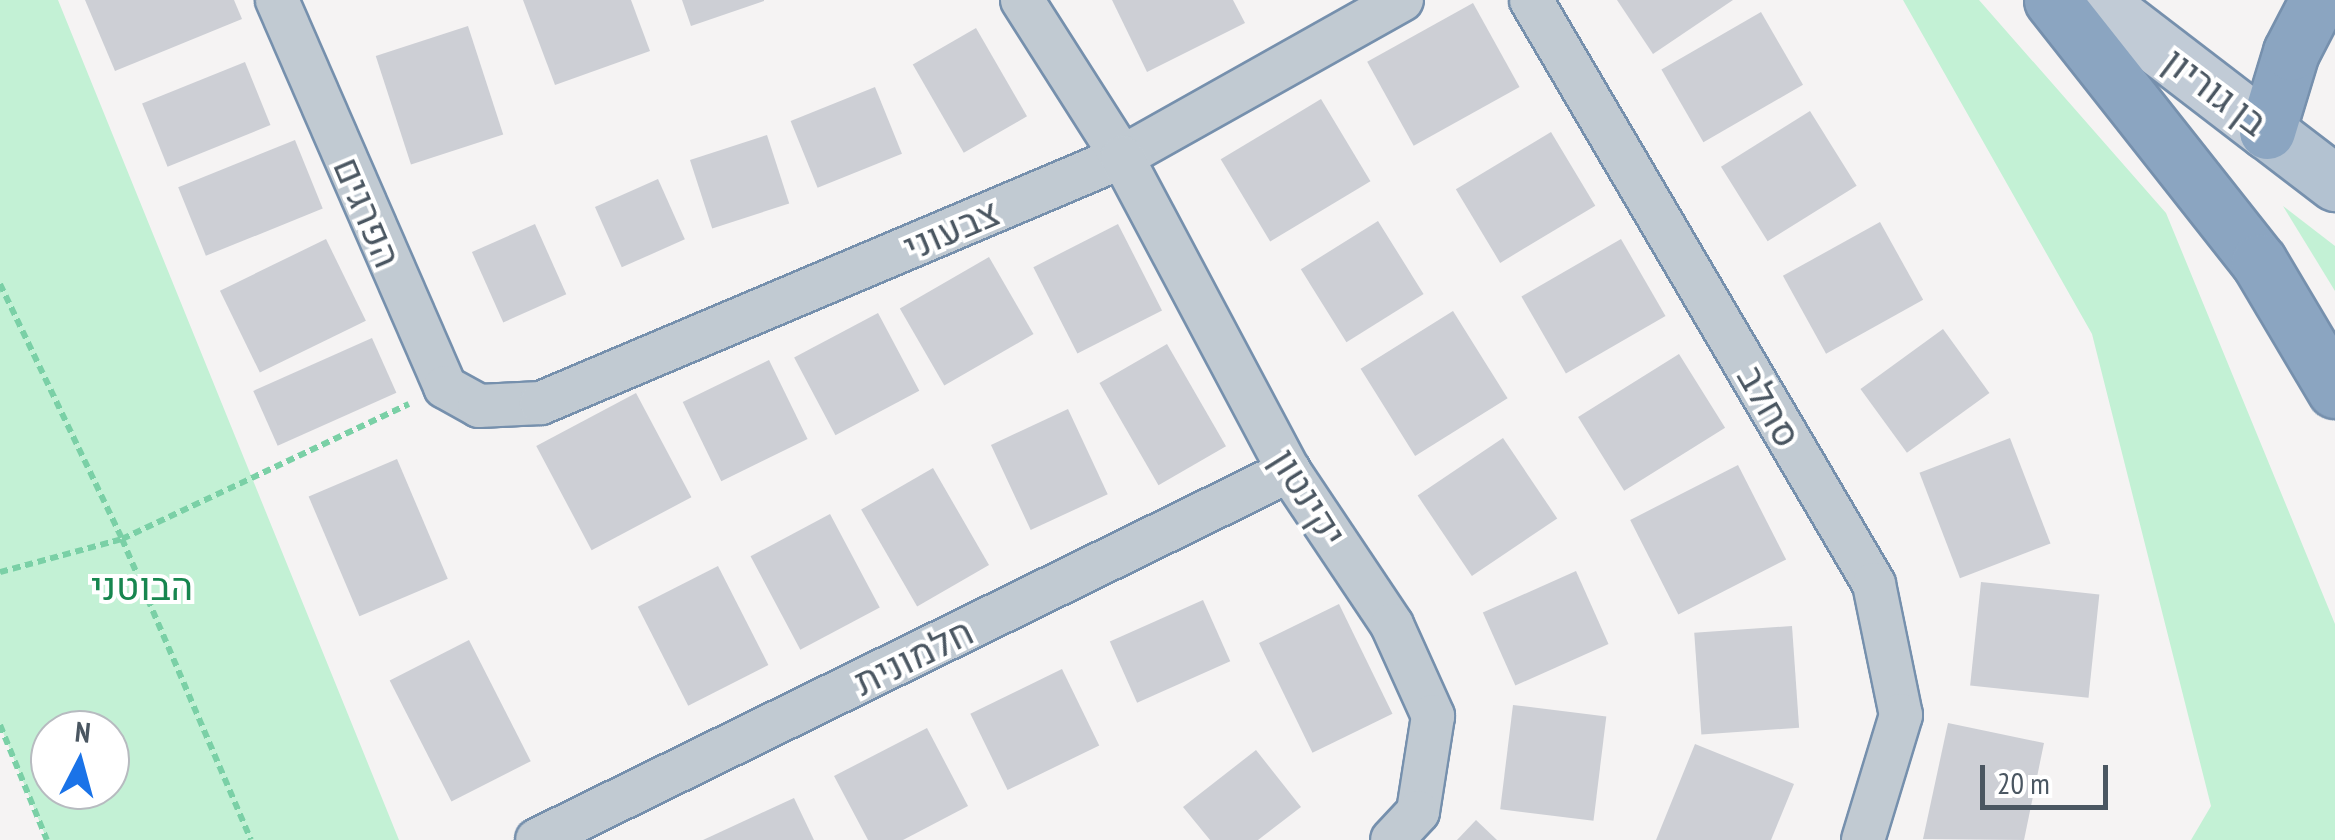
<!DOCTYPE html>
<html>
<head>
<meta charset="utf-8">
<style>
  body { margin:0 }
  #map { position:relative; width:2335px; height:840px; overflow:hidden; background:#f5f3f3; font-family:"PT Sans Narrow",Heebo,sans-serif }
  div>[style] { position:absolute }
  .green>* { inset:0; background:#c3f1d5 }
  .building>* { inset:0; background:#cdcfd5; transform-origin:0 0 }
  .path>* { height:6px; margin-top:-3px; transform-origin:0; background:repeating-linear-gradient(90deg,#7ad0a6 0 8px,transparent 0 13px) }
  .roads { filter:drop-shadow(2px 0 #7690ad) drop-shadow(-2px 0 #7690ad) drop-shadow(0 2px #7690ad) drop-shadow(0 -2px #7690ad) }
  .minor>* { height:42px; margin:-21px; padding:0 21px; transform-origin:21px; border-radius:21px; background:#c1cad2 }
  .secondary>* { height:55px; margin:-27.5px; padding:0 27.5px; transform-origin:27.5px; border-radius:27.5px; background:#c1cbd6 }
  .primary>* { height:55px; margin:-27.5px; padding:0 27.5px; transform-origin:27.5px; border-radius:27.5px; background:#b3c2d1 }
  .motorway>* { height:55px; margin:-27.5px; padding:0 27.5px; transform-origin:27.5px; border-radius:27.5px; background:#8ba5c1 }
  span { translate:-50% -50%; white-space:nowrap; text-align:center; line-height:1.15; -webkit-text-stroke:8px #fff; paint-order:stroke }
  .street-label { font-size:38px; color:#4a5661 }
  .park-label { font-size:38px; color:#17864f }
  .north { position:absolute; left:30px; top:710px; width:100px; height:100px; box-sizing:border-box; background:#fff; border:2px solid #b7bbc0; border-radius:50%; rotate:6deg; font-size:28px; font-weight:700; line-height:40px; text-align:center; color:#4a5661 }
  .north::after { content:''; display:block; margin:auto; width:35px; height:45px; background:#1a73e8; clip-path:polygon(50% 0,100% 100%,50% 72%,0 100%) }
  .scale { position:absolute; left:1980px; top:765px; width:128px; height:45px; box-sizing:border-box; border:5px solid #4a5661; border-top:0; padding-left:12px; font-size:30px; line-height:35px; white-space:nowrap; color:#4a5661; -webkit-text-stroke:8px #fff; paint-order:stroke }
</style>
</head>
<body>
<div id="map">
  <div class="green">
    <i style="clip-path:polygon(evenodd,0 0,58px 0,399px 840px,47px 840px,0 725px,0 0,50px 730px,110px 730px,110px 790px,50px 790px,50px 730px)"></i>
    <i style="clip-path:polygon(1903px 0,1979px 0,2166px 213px,2335px 624px,2335px 840px,2191px 840px,2211px 806px,2092px 334px)"></i>
    <i style="clip-path:polygon(2283px 206px,2335px 246px,2335px 291px)"></i>
  </div>
  <div class="building">
    <i style="clip-path:polygon(85px 0,234px 0,242px 19px,115px 71px)"></i>
    <i style="clip-path:polygon(523px 0,631px 0,650px 51px,555px 85px)"></i>
    <i style="clip-path:polygon(682px 0,764px 0,764px 1px,691px 26px)"></i>
    <i style="clip-path:polygon(1112px 0,1233px 0,1245px 23px,1147px 72px)"></i>
    <i style="clip-path:polygon(1617px 0,1733px 0,1653px 54px)"></i>
    <i style="left:1473px;top:3px;width:96px;height:121px;rotate:61deg"></i>
    <i style="left:1761px;top:12px;width:84px;height:115px;rotate:60deg"></i>
    <i style="left:468px;top:26px;width:114px;height:97px;rotate:72deg"></i>
    <i style="left:976px;top:28px;width:102px;height:73px;rotate:60deg"></i>
    <i style="left:245px;top:62px;width:68px;height:111px;rotate:68deg"></i>
    <i style="left:875px;top:87px;width:72px;height:91px;rotate:68deg"></i>
    <i style="left:1321px;top:99px;width:96px;height:117px;rotate:59deg"></i>
    <i style="left:1810px;top:111px;width:88px;height:105px;rotate:58deg"></i>
    <i style="left:1551px;top:132px;width:86px;height:111px;rotate:59deg"></i>
    <i style="left:767px;top:135px;width:72px;height:81px;rotate:72deg"></i>
    <i style="left:295px;top:140px;width:74px;height:126px;rotate:68deg"></i>
    <i style="left:658px;top:179px;width:66px;height:69px;rotate:66deg"></i>
    <i style="left:1378px;top:221px;width:86px;height:91px;rotate:58deg"></i>
    <i style="left:1880px;top:222px;width:89px;height:111px;rotate:61deg"></i>
    <i style="left:535px;top:224px;width:77px;height:69px;rotate:66deg"></i>
    <i style="left:1118px;top:224px;width:97px;height:95px;rotate:63deg"></i>
    <i style="left:326px;top:239px;width:91px;height:118px;rotate:64deg"></i>
    <i style="left:1621px;top:239px;width:89px;height:115px;rotate:60deg"></i>
    <i style="left:989px;top:257px;width:89px;height:103px;rotate:60deg"></i>
    <i style="left:1453px;top:311px;width:103px;height:109px;rotate:58deg"></i>
    <i style="left:878px;top:313px;width:88px;height:95px;rotate:62deg"></i>
    <i style="left:1943px;top:329px;width:79px;height:102px;rotate:54deg"></i>
    <i style="left:372px;top:338px;width:60px;height:130px;rotate:66deg"></i>
    <i style="left:1167px;top:344px;width:118px;height:78px;rotate:60deg"></i>
    <i style="left:1679px;top:354px;width:87px;height:119px;rotate:58deg"></i>
    <i style="left:769px;top:360px;width:88px;height:96px;rotate:64deg"></i>
    <i style="left:636px;top:393px;width:118px;height:113px;rotate:62deg"></i>
    <i style="left:1068px;top:409px;width:94px;height:85px;rotate:65deg"></i>
    <i style="left:1503px;top:438px;width:97px;height:103px;rotate:56deg"></i>
    <i style="left:2010px;top:438px;width:113px;height:97px;rotate:69deg"></i>
    <i style="left:397px;top:459px;width:130px;height:96px;rotate:67deg"></i>
    <i style="left:1738px;top:465px;width:106px;height:121px;rotate:63deg"></i>
    <i style="left:933px;top:468px;width:112px;height:83px;rotate:60deg"></i>
    <i style="left:830px;top:514px;width:106px;height:90px;rotate:62deg"></i>
    <i style="left:718px;top:566px;width:111px;height:90px;rotate:63deg"></i>
    <i style="left:1576px;top:571px;width:80px;height:102px;rotate:66deg"></i>
    <i style="left:1981px;top:582px;width:119px;height:104px;rotate:6deg"></i>
    <i style="left:1203px;top:600px;width:67px;height:102px;rotate:66deg"></i>
    <i style="left:1339px;top:604px;width:122px;height:89px;rotate:64deg"></i>
    <i style="left:1792px;top:626px;width:102px;height:98px;rotate:86deg"></i>
    <i style="left:469px;top:640px;width:136px;height:89px;rotate:63deg"></i>
    <i style="left:1062px;top:669px;width:85px;height:102px;rotate:64deg"></i>
    <i style="left:1513px;top:705px;width:94px;height:105px;rotate:7deg"></i>
    <i style="clip-path:polygon(1948px 723px,2044px 743px,2024px 840px,1923px 839px)"></i>
    <i style="clip-path:polygon(927px 728px,968px 806px,903px 840px,868px 840px,834px 776px)"></i>
    <i style="clip-path:polygon(1695px 744px,1794px 784px,1771px 840px,1656px 840px)"></i>
    <i style="clip-path:polygon(1256px 750px,1301px 807px,1258px 840px,1210px 840px,1183px 807px)"></i>
    <i style="clip-path:polygon(794px 798px,814px 840px,703px 840px)"></i>
    <i style="clip-path:polygon(1476px 820px,1497px 840px,1457px 840px)"></i>
  </div>
  <div class="path">
    <i style="left:0;top:284px;width:283px;rotate:64.4deg"></i>
    <i style="left:122px;top:539px;width:327px;rotate:66.8deg"></i>
    <i style="left:0;top:572px;width:126px;rotate:-15.1deg"></i>
    <i style="left:122px;top:539px;width:317px;rotate:-25.2deg"></i>
    <i style="left:0;top:725px;width:124px;rotate:67.8deg"></i>
  </div>
  <div class="roads">
    <div class="minor">
      <i style="left:277px;top:0;width:422px;rotate:66.5deg"></i>
      <i style="left:445px;top:387px;width:39px;rotate:29deg"></i>
      <i style="left:479px;top:406px;width:62px;rotate:-2.8deg"></i>
      <i style="left:541px;top:403px;width:631px;rotate:-22.95deg"></i>
      <i style="left:1122px;top:157px;width:321px;rotate:-29.3deg"></i>
      <i style="left:1022px;top:0;width:186px;rotate:57.5deg"></i>
      <i style="left:1122px;top:157px;width:356px;rotate:62deg"></i>
      <i style="left:1289px;top:471px;width:185px;rotate:56.2deg"></i>
      <i style="left:1392px;top:625px;width:100px;rotate:65.7deg"></i>
      <i style="left:1433px;top:716px;width:97px;rotate:98.9deg"></i>
      <i style="left:1418px;top:812px;width:38px;rotate:133deg"></i>
      <i style="left:1531px;top:0;width:677px;rotate:59.57deg"></i>
      <i style="left:1874px;top:584px;width:134px;rotate:78.4deg"></i>
      <i style="left:1901px;top:715px;width:131px;rotate:106.9deg"></i>
      <i style="left:537px;top:840px;width:838px;rotate:-26.14deg"></i>
    </div>
    <div class="secondary">
      <i style="left:2096px;top:0;width:215px;rotate:37.5deg"></i>
    </div>
    <div class="primary">
      <i style="left:2267px;top:131px;width:86px;rotate:37.4deg"></i>
    </div>
    <div class="motorway">
      <i style="left:2052px;top:0;width:334px;rotate:51.7deg"></i>
      <i style="left:2259px;top:262px;width:149px;rotate:59.3deg"></i>
      <i style="left:2267px;top:131px;width:83px;rotate:-73.1deg"></i>
      <i style="left:2291px;top:52px;width:59px;rotate:-62.6deg"></i>
    </div>
  </div>
  <div class="street-label">
    <span style="left:2216px;top:91px;rotate:37deg">בן גוריון</span>
    <span style="left:368px;top:212px;rotate:67deg">הפרגים</span>
    <span style="left:951px;top:229px;rotate:-23deg">צבעוני</span>
    <span style="left:1770px;top:406px;rotate:60deg">סחלב</span>
    <span style="left:1309px;top:497px;rotate:58deg">יקינטון</span>
    <span style="left:913px;top:656px;rotate:-26deg">חלמונית</span>
  </div>
  <div class="park-label">
    <span style="left:142px;top:586px">הבוטני</span>
  </div>
  <div class="north">N</div>
  <div class="scale">20 m</div>
</div>
</body>
</html>
